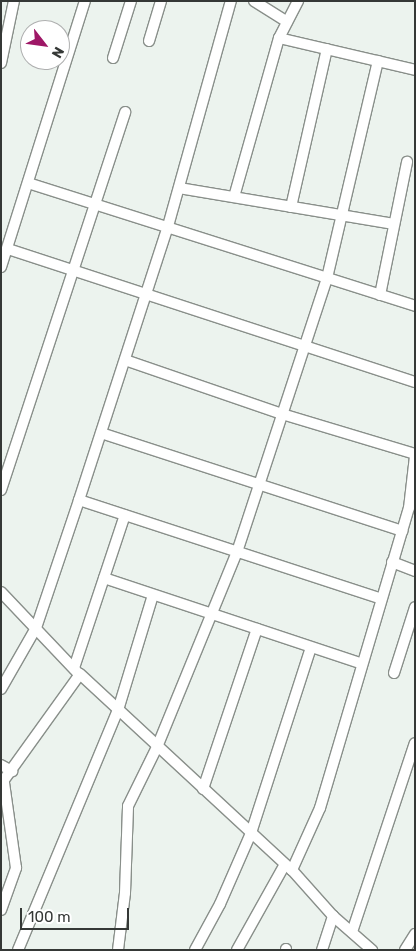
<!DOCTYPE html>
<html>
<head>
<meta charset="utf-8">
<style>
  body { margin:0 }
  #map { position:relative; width:416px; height:951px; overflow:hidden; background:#ecf3ee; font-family:Rubik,sans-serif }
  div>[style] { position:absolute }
  .roads { filter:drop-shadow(1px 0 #898f8a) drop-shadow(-1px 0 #898f8a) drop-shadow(0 1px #898f8a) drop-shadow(0 -1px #898f8a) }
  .minor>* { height:10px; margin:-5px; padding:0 5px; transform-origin:5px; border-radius:5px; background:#fff }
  span { translate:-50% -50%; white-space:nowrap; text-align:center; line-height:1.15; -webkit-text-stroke:5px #fff; paint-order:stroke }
  .frame { position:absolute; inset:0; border:2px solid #353836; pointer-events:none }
  .north { position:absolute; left:20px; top:20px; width:50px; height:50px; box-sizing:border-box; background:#fff; border:1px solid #aeafaf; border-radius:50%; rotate:120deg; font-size:14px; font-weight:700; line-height:20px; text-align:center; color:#353836 }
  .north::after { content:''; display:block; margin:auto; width:18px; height:22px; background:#9e1766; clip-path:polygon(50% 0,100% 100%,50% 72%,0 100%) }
  .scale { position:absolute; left:20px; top:908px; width:109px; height:22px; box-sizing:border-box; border:2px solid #353836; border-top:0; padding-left:6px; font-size:15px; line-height:18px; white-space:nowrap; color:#353836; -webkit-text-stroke:4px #fff; paint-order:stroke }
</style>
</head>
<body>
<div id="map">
  <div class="roads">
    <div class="minor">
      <i style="left:254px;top:1px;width:39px;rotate:32deg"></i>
      <i style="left:279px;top:38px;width:140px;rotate:13.2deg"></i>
      <i style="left:149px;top:41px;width:42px;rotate:-73.3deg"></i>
      <i style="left:113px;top:58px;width:60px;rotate:-72.5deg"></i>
      <i style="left:1px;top:63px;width:63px;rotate:-78.2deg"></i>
      <i style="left:28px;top:183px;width:406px;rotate:17.6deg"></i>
      <i style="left:179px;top:188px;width:218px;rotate:9.5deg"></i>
      <i style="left:234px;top:197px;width:165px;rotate:-74.2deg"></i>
      <i style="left:279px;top:38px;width:42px;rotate:-62.8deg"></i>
      <i style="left:291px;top:207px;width:162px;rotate:-77.2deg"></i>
      <i style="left:8px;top:249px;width:428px;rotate:18.1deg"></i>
      <i style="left:1px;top:267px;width:279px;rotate:-72.5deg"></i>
      <i style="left:380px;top:295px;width:136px;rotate:-78.5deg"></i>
      <i style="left:125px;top:360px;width:166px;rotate:19deg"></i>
      <i style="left:282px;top:414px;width:139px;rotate:16.7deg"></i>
      <i style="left:101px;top:433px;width:317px;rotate:18deg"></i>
      <i style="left:1px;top:490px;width:398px;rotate:-71.8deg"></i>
      <i style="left:79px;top:500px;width:318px;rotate:18.1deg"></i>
      <i style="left:392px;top:562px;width:25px;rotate:21deg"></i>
      <i style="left:104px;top:578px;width:272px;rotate:18.4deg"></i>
      <i style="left:1px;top:592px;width:112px;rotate:46.5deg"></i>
      <i style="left:74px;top:668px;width:161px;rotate:-71.6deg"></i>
      <i style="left:394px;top:673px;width:69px;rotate:-72.3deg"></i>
      <i style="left:1px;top:689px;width:70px;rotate:-60.2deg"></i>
      <i style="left:36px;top:628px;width:135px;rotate:-71.4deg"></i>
      <i style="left:79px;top:500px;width:288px;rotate:-72deg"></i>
      <i style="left:168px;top:226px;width:234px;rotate:-74.4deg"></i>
      <i style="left:1px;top:765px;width:13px;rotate:29deg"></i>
      <i style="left:1px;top:784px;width:135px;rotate:-54.3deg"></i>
      <i style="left:80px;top:674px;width:289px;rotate:42.8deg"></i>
      <i style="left:292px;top:870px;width:62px;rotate:48.3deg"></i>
      <i style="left:333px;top:916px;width:52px;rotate:41.1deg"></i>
      <i style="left:203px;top:789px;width:169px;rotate:-71.4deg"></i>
      <i style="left:292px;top:870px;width:68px;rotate:-65.7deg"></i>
      <i style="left:320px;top:808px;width:313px;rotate:-73.5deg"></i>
      <i style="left:409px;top:508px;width:52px;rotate:-83.4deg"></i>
      <i style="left:1px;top:910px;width:45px;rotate:-70.3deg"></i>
      <i style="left:16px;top:868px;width:86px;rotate:-98deg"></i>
      <i style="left:352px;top:932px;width:199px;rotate:-71.6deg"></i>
      <i style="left:18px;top:950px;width:260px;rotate:-67.4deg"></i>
      <i style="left:118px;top:710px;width:120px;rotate:-73.1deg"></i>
      <i style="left:118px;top:950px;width:57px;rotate:-83deg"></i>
      <i style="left:125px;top:893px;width:87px;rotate:-88deg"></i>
      <i style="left:128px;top:806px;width:66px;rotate:-63.8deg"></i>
      <i style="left:157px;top:747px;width:211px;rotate:-67.7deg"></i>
      <i style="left:237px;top:552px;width:288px;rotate:-71.8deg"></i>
      <i style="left:327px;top:278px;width:223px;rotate:-76.8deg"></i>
      <i style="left:195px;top:950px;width:52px;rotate:-61.5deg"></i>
      <i style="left:220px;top:904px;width:77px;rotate:-66.4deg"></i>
      <i style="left:251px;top:833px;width:195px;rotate:-72.1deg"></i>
      <i style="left:237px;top:950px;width:98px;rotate:-60.8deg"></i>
      <i style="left:286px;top:950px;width:1px;rotate:-90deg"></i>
      <i style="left:322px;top:950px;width:36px;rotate:-72deg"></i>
      <i style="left:405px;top:950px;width:19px;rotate:-58deg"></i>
    </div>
  </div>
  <div class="frame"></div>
  <div class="north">N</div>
  <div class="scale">100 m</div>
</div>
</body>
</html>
